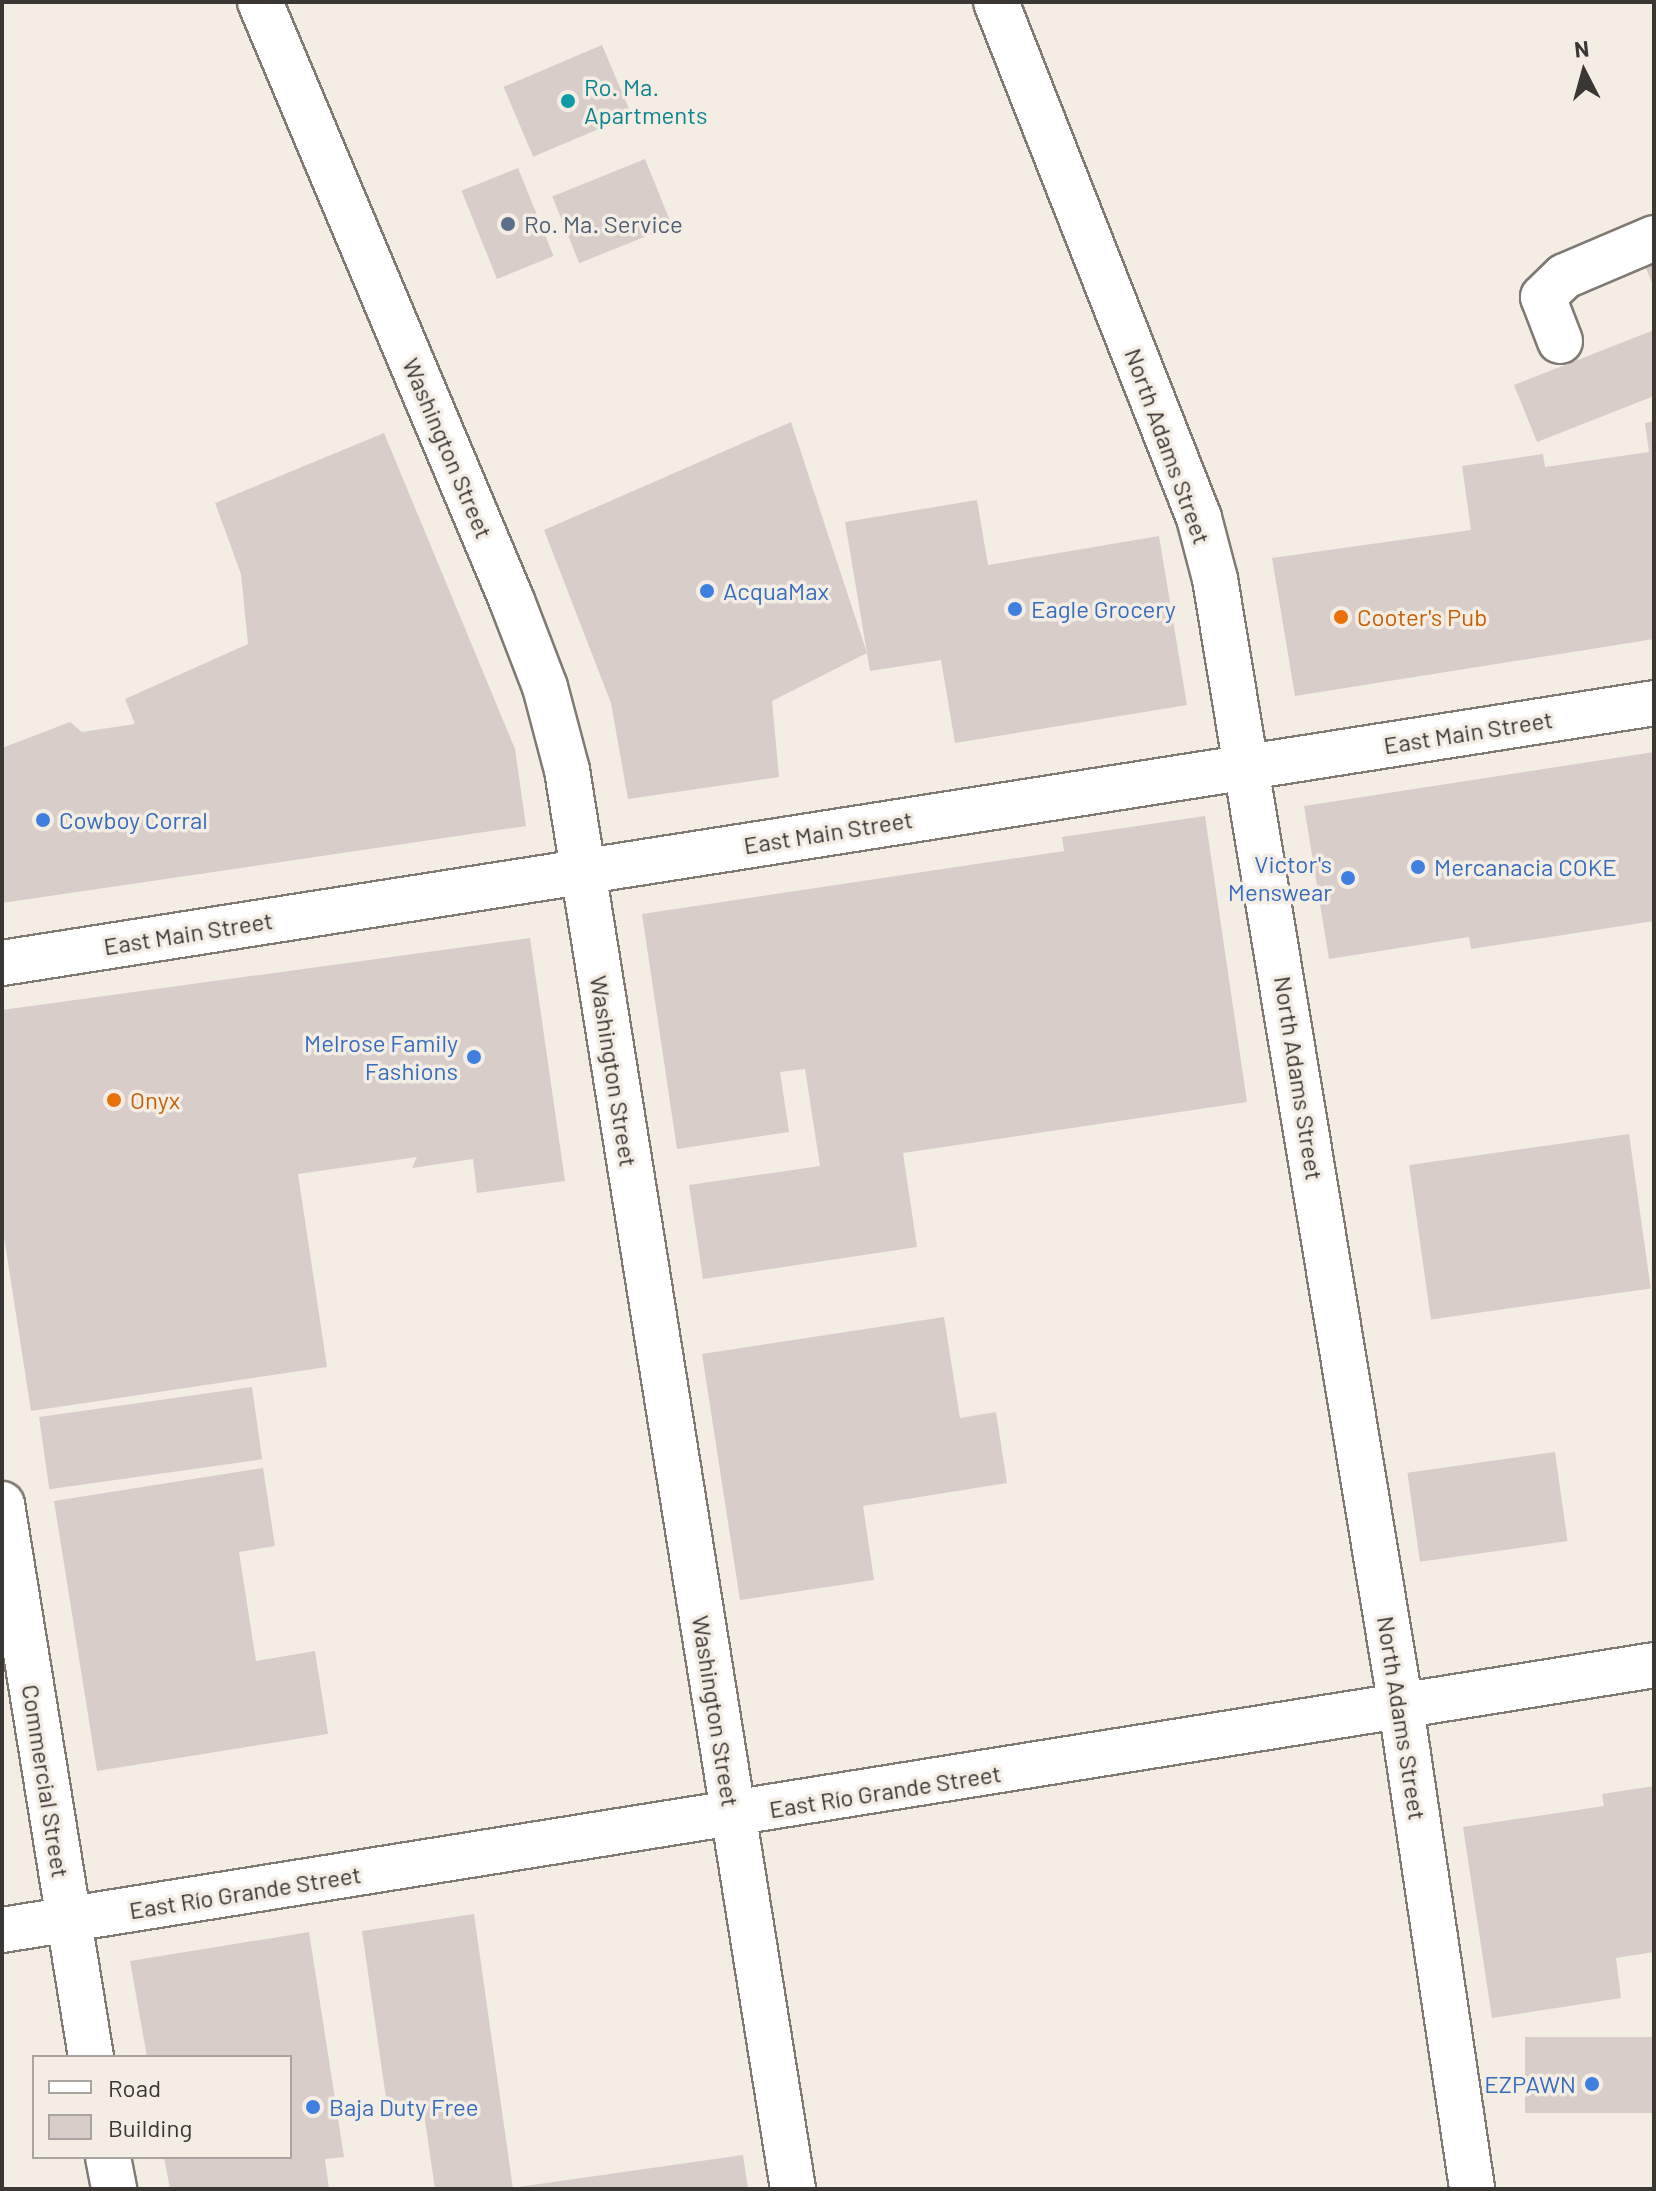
<!DOCTYPE html>
<html>
<head>
<meta charset="utf-8">
<style>
  body { margin:0 }
  #map { position:relative; width:1656px; height:2191px; overflow:hidden; background:#f3ede4; font-family:Barlow,sans-serif }
  div>[style] { position:absolute }
  .building>* { inset:0; background:#d9cdca; transform-origin:0 0 }
  .roads { filter:drop-shadow(2px 0 #7f7a72) drop-shadow(-2px 0 #7f7a72) drop-shadow(0 2px #7f7a72) drop-shadow(0 -2px #7f7a72) }
  .minor>* { height:44px; margin:-22px; padding:0 22px; transform-origin:22px; border-radius:22px; background:#fff }
  .major>* { height:44px; margin:-22px; padding:0 22px; transform-origin:22px; border-radius:22px; background:#fff }
  .dots>* { width:22px; height:22px; translate:-50% -50%; box-sizing:border-box; border:4px solid #f3ede4; border-radius:50% }
  span { translate:-50% -50%; white-space:nowrap; text-align:center; line-height:1.15; -webkit-text-stroke:7px #f3ede4; paint-order:stroke }
  .culture-label { font-size:24px; color:#0d838f }
  .left { translate:0 -50%; text-align:left }
  .service-label { font-size:24px; color:#4e5e75 }
  .street-label { font-size:24px; color:#393633 }
  .shop-label { font-size:24px; color:#366cbe }
  .right { translate:-100% -50%; text-align:right }
  .food-label { font-size:24px; color:#c56008 }
  .frame { position:absolute; inset:0; border:4px solid #393633; pointer-events:none }
  .legend { position:absolute; left:32px; top:2055px; width:260px; height:104px; box-sizing:border-box; background:#f3ede4; border:2px solid #a9a49d; margin:0; padding:10px 14px; list-style:none; font-size:24px; color:#393633 }
  .legend li { display:flex; align-items:center; gap:16px; height:40px }
  .legend b { width:40px; border:2px solid #a9a49d }
  .north { position:absolute; left:1544px; top:32px; width:80px; height:80px; -webkit-text-stroke:6px #f3ede4; paint-order:stroke; rotate:354deg; font-size:22px; font-weight:700; line-height:32px; text-align:center; color:#393633 }
  .north::after { content:''; display:block; margin:auto; width:28px; height:36px; background:#393633; clip-path:polygon(50% 0,100% 100%,50% 72%,0 100%) }
</style>
</head>
<body>
<div id="map">
  <div class="building">
    <i style="left:602px;top:45px;width:76px;height:107px;rotate:67deg"></i>
    <i style="left:645px;top:159px;width:72px;height:100px;rotate:68deg"></i>
    <i style="left:518px;top:168px;width:95px;height:61px;rotate:68deg"></i>
    <i style="clip-path:polygon(1654px 263px,1654px 288px,1645px 266px)"></i>
    <i style="clip-path:polygon(1654px 330px,1654px 396px,1537px 442px,1514px 385px)"></i>
    <i style="clip-path:polygon(1654px 421px,1654px 639px,1295px 696px,1272px 558px,1471px 530px,1462px 466px,1543px 454px,1545px 467px,1649px 452px,1645px 423px)"></i>
    <i style="clip-path:polygon(791px 422px,867px 653px,772px 701px,779px 777px,628px 799px,611px 703px,544px 530px)"></i>
    <i style="clip-path:polygon(384px 433px,515px 749px,526px 826px,2px 903px,2px 748px,70px 722px,82px 732px,135px 724px,125px 699px,248px 644px,241px 574px,215px 503px)"></i>
    <i style="clip-path:polygon(977px 500px,988px 565px,1159px 536px,1187px 705px,955px 743px,941px 660px,870px 671px,845px 522px)"></i>
    <i style="clip-path:polygon(1654px 752px,1654px 921px,1471px 949px,1469px 937px,1329px 959px,1304px 806px)"></i>
    <i style="clip-path:polygon(1205px 816px,1247px 1102px,903px 1153px,917px 1247px,703px 1279px,689px 1185px,820px 1166px,805px 1069px,780px 1072px,789px 1132px,677px 1149px,642px 914px,1064px 851px,1062px 837px)"></i>
    <i style="clip-path:polygon(530px 938px,565px 1181px,477px 1193px,473px 1159px,412px 1168px,417px 1157px,298px 1174px,327px 1367px,31px 1411px,2px 1224px,2px 1010px)"></i>
    <i style="left:1629px;top:1134px;width:156px;height:222px;rotate:82deg"></i>
    <i style="clip-path:polygon(944px 1317px,960px 1418px,996px 1412px,1007px 1483px,863px 1506px,874px 1580px,740px 1600px,702px 1354px)"></i>
    <i style="left:252px;top:1387px;width:73px;height:215px;rotate:82deg"></i>
    <i style="left:1555px;top:1452px;width:90px;height:149px;rotate:82deg"></i>
    <i style="clip-path:polygon(263px 1468px,275px 1546px,239px 1552px,256px 1661px,315px 1651px,328px 1734px,97px 1771px,54px 1501px)"></i>
    <i style="clip-path:polygon(1654px 1786px,1654px 1952px,1616px 1958px,1621px 1998px,1492px 2018px,1463px 1827px,1604px 1806px,1602px 1794px)"></i>
    <i style="clip-path:polygon(474px 1914px,513px 2189px,435px 2189px,422px 2100px,387px 2105px,362px 1931px)"></i>
    <i style="clip-path:polygon(309px 1932px,344px 2157px,325px 2159px,329px 2189px,170px 2189px,164px 2157px,290px 2157px,290px 2057px,147px 2057px,130px 1961px)"></i>
    <i style="left:1654px;top:2037px;width:76px;height:129px;rotate:90deg"></i>
    <i style="clip-path:polygon(743px 2155px,748px 2189px,518px 2189px,518px 2187px)"></i>
  </div>
  <div class="roads">
    <div class="minor">
      <i style="left:260px;top:2px;width:650px;rotate:67.18deg"></i>
      <i style="left:512px;top:601px;width:92px;rotate:69deg"></i>
      <i style="left:545px;top:687px;width:86px;rotate:75.2deg"></i>
      <i style="left:567px;top:770px;width:1437px;rotate:80.95deg"></i>
      <i style="left:996px;top:2px;width:554px;rotate:68.52deg"></i>
      <i style="left:1199px;top:518px;width:63px;rotate:75.3deg"></i>
      <i style="left:1215px;top:579px;width:1143px;rotate:80.64deg"></i>
      <i style="left:1401px;top:1707px;width:487px;rotate:81.6deg"></i>
      <i style="left:1560px;top:341px;width:47px;rotate:-111.1deg"></i>
      <i style="left:1543px;top:297px;width:30px;rotate:-44deg"></i>
      <i style="left:1565px;top:276px;width:97px;rotate:-23.1deg"></i>
      <i style="left:2px;top:1930px;width:1673px;rotate:-9.11deg"></i>
    </div>
    <div class="major">
      <i style="left:2px;top:963px;width:1672px;rotate:-8.94deg"></i>
      <i style="left:2px;top:1504px;width:560px;rotate:80.86deg"></i>
      <i style="left:108px;top:2157px;width:33px;rotate:79deg"></i>
    </div>
  </div>
  <div class="dots">
    <i style="left:568px;top:101px;background:#0f9aa8"></i>
    <i style="left:508px;top:224px;background:#5c6f8a"></i>
    <i style="left:707px;top:591px;background:#3f7fe0"></i>
    <i style="left:1015px;top:609px;background:#3f7fe0"></i>
    <i style="left:1341px;top:617px;background:#e8710a"></i>
    <i style="left:43px;top:820px;background:#3f7fe0"></i>
    <i style="left:1418px;top:867px;background:#3f7fe0"></i>
    <i style="left:1348px;top:878px;background:#3f7fe0"></i>
    <i style="left:474px;top:1057px;background:#3f7fe0"></i>
    <i style="left:114px;top:1100px;background:#e8710a"></i>
    <i style="left:1592px;top:2084px;background:#3f7fe0"></i>
    <i style="left:313px;top:2107px;background:#3f7fe0"></i>
  </div>
  <div class="culture-label">
    <span class="left" style="left:584px;top:101px">Ro. Ma.<br>Apartments</span>
  </div>
  <div class="service-label">
    <span class="left" style="left:524px;top:224px">Ro. Ma. Service</span>
  </div>
  <div class="street-label">
    <span style="left:1168px;top:446px;rotate:70deg">North Adams Street</span>
    <span style="left:448px;top:448px;rotate:67deg">Washington Street</span>
    <span style="left:1468px;top:732px;rotate:-9deg">East Main Street</span>
    <span style="left:828px;top:832px;rotate:-9deg">East Main Street</span>
    <span style="left:188px;top:933px;rotate:-9deg">East Main Street</span>
    <span style="left:614px;top:1071px;rotate:81deg">Washington Street</span>
    <span style="left:1299px;top:1078px;rotate:81deg">North Adams Street</span>
    <span style="left:716px;top:1711px;rotate:81deg">Washington Street</span>
    <span style="left:1402px;top:1718px;rotate:81deg">North Adams Street</span>
    <span style="left:46px;top:1781px;rotate:81deg">Commercial Street</span>
    <span style="left:885px;top:1791px;rotate:-9deg">East Río Grande Street</span>
    <span style="left:245px;top:1892px;rotate:-9deg">East Río Grande Street</span>
  </div>
  <div class="shop-label">
    <span class="left" style="left:723px;top:591px">AcquaMax</span>
    <span class="left" style="left:1031px;top:609px">Eagle Grocery</span>
    <span class="left" style="left:59px;top:820px">Cowboy Corral</span>
    <span class="right" style="left:1332px;top:878px">Victor's<br>Menswear</span>
    <span class="left" style="left:1434px;top:867px">Mercanacia COKE</span>
    <span class="right" style="left:458px;top:1057px">Melrose Family<br>Fashions</span>
    <span class="right" style="left:1576px;top:2084px">EZPAWN</span>
    <span class="left" style="left:329px;top:2107px">Baja Duty Free</span>
  </div>
  <div class="food-label">
    <span class="left" style="left:1357px;top:617px">Cooter's Pub</span>
    <span class="left" style="left:130px;top:1100px">Onyx</span>
  </div>
  <div class="frame"></div>
  <ul class="legend">
  <li><b style="height:10px;background:#fff"></b>Road</li>
  <li><b style="height:22px;background:#d9cdca"></b>Building</li>
  </ul>
  <div class="north">N</div>
</div>
</body>
</html>
